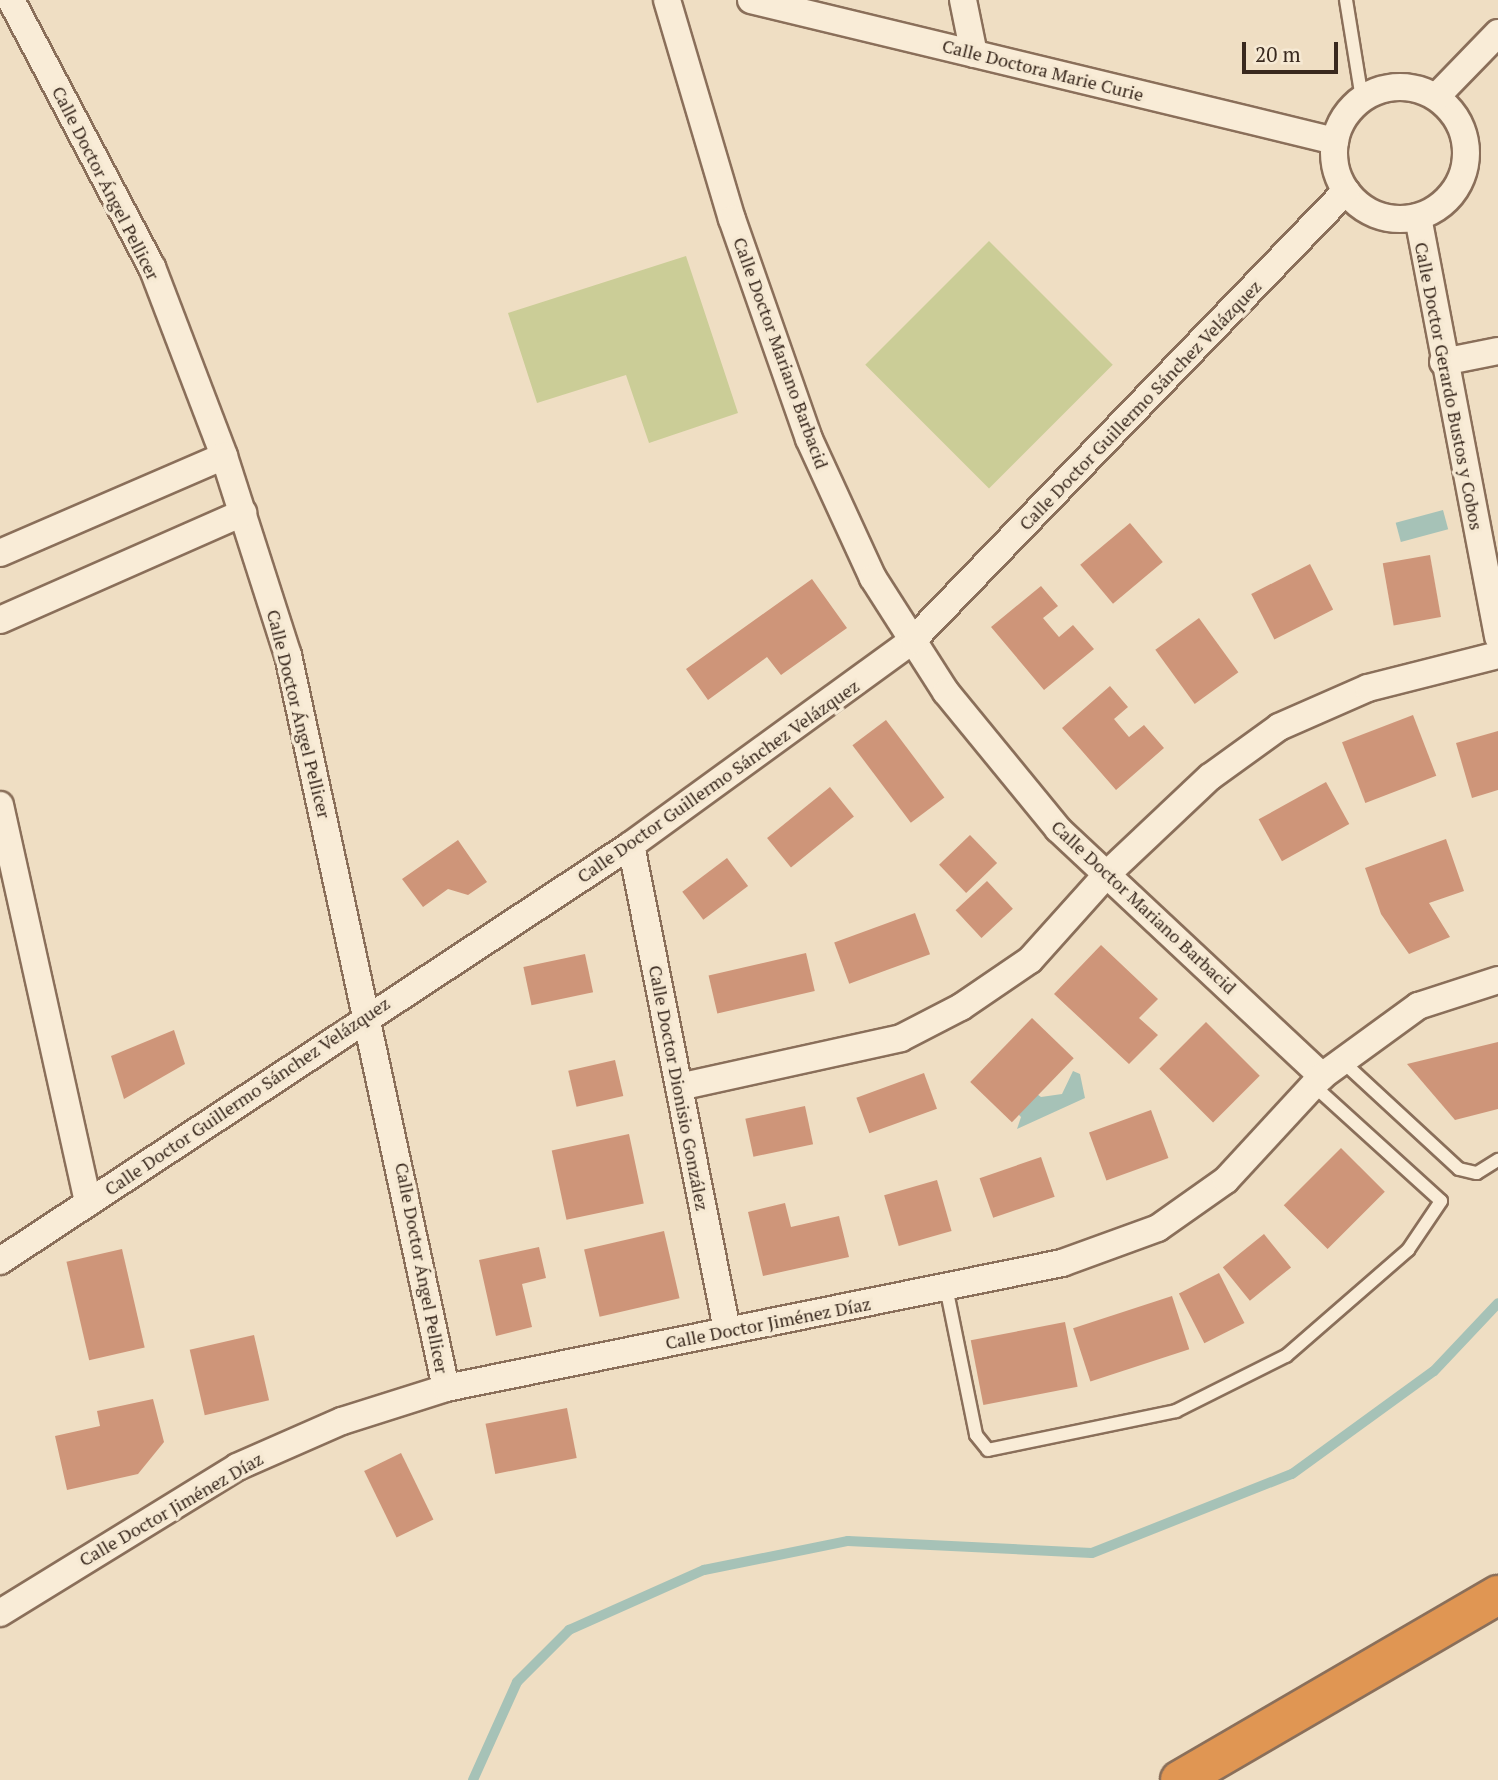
<!DOCTYPE html>
<html>
<head>
<meta charset="utf-8">
<style>
  body { margin:0 }
  #map { position:relative; width:1498px; height:1780px; overflow:hidden; background:#efdec3; font-family:"PT Serif",serif }
  div>[style] { position:absolute }
  .green>* { inset:0; background:#cbcd97; transform-origin:0 0 }
  .water>* { inset:0; background:#a6c2b7; transform-origin:0 0 }
  .stream>* { height:10px; margin:-5px; padding:0 5px; transform-origin:5px; border-radius:5px; background:#a6c2b7 }
  .building>* { inset:0; background:#ce9579; transform-origin:0 0 }
  .roads { filter:drop-shadow(2px 0 #8a6f5a) drop-shadow(-2px 0 #8a6f5a) drop-shadow(0 2px #8a6f5a) drop-shadow(0 -2px #8a6f5a) }
  .lane>* { height:12px; margin:-6px; padding:0 6px; transform-origin:6px; border-radius:6px; background:#f9ecd7 }
  .street>* { height:26px; margin:-13px; padding:0 13px; transform-origin:13px; border-radius:13px; background:#f9ecd7 }
  .street>.ring { margin:-13px; padding:0; box-sizing:content-box; background:none; border:26px solid #f9ecd7; border-radius:50% }
  .highway>* { height:38px; margin:-19px; padding:0 19px; transform-origin:19px; border-radius:19px; background:#e09653 }
  span { translate:-50% -50%; white-space:nowrap; text-align:center; line-height:1.15; -webkit-text-stroke:7px #f6e9d3; paint-order:stroke }
  .street-label { font-size:18px; color:#39291e }
  .scale { position:absolute; left:1242px; top:42px; width:96px; height:32px; box-sizing:border-box; border:4px solid #39291e; border-top:0; padding-left:9px; font-size:21px; line-height:24px; white-space:nowrap; color:#39291e; -webkit-text-stroke:5px #f6e9d3; paint-order:stroke }
</style>
</head>
<body>
<div id="map">
  <div class="green">
    <i style="left:989px;top:241px;width:175px;height:175px;rotate:45deg"></i>
    <i style="clip-path:polygon(686px 256px,738px 413px,649px 443px,626px 375px,537px 403px,508px 313px)"></i>
  </div>
  <div class="water">
    <i style="left:1443px;top:510px;width:20px;height:49px;rotate:75deg"></i>
    <i style="clip-path:polygon(1073px 1071px,1080px 1074px,1085px 1098px,1017px 1129px,1021px 1117px,1003px 1099px,1026px 1086px,1041px 1097px,1062px 1094px)"></i>
  </div>
  <div class="stream">
    <i style="left:473px;top:1780px;width:107px;rotate:-65.8deg"></i>
    <i style="left:517px;top:1682px;width:74px;rotate:-45deg"></i>
    <i style="left:569px;top:1630px;width:148px;rotate:-24deg"></i>
    <i style="left:704px;top:1570px;width:147px;rotate:-11.4deg"></i>
    <i style="left:848px;top:1541px;width:244px;rotate:2.8deg"></i>
    <i style="left:1092px;top:1553px;width:215px;rotate:-21.6deg"></i>
    <i style="left:1292px;top:1474px;width:175px;rotate:-36deg"></i>
    <i style="left:1434px;top:1371px;width:93px;rotate:-46.7deg"></i>
  </div>
  <div class="building">
    <i style="left:1130px;top:523px;width:51px;height:65px;rotate:50deg"></i>
    <i style="left:1430px;top:555px;width:63px;height:48px;rotate:80deg"></i>
    <i style="left:1310px;top:564px;width:51px;height:66px;rotate:63deg"></i>
    <i style="clip-path:polygon(812px 579px,847px 628px,781px 675px,767px 657px,708px 700px,686px 669px)"></i>
    <i style="clip-path:polygon(1041px 586px,1058px 606px,1043px 618px,1059px 637px,1073px 625px,1094px 649px,1044px 690px,991px 627px)"></i>
    <i style="left:1199px;top:618px;width:67px;height:54px;rotate:54deg"></i>
    <i style="clip-path:polygon(1110px 686px,1128px 707px,1114px 719px,1129px 737px,1144px 725px,1164px 748px,1116px 790px,1062px 728px)"></i>
    <i style="left:1413px;top:715px;width:65px;height:76px;rotate:69deg"></i>
    <i style="left:886px;top:720px;width:97px;height:42px;rotate:53deg"></i>
    <i style="clip-path:polygon(1498px 731px,1498px 790px,1472px 798px,1456px 743px)"></i>
    <i style="left:1326px;top:782px;width:48px;height:77px;rotate:61deg"></i>
    <i style="left:830px;top:787px;width:38px;height:81px;rotate:51deg"></i>
    <i style="left:970px;top:835px;width:39px;height:43px;rotate:46deg"></i>
    <i style="clip-path:polygon(1446px 839px,1464px 891px,1429px 903px,1450px 937px,1409px 954px,1381px 914px,1365px 868px)"></i>
    <i style="clip-path:polygon(458px 840px,487px 882px,468px 895px,448px 889px,423px 907px,402px 879px)"></i>
    <i style="left:727px;top:858px;width:35px;height:56px;rotate:53deg"></i>
    <i style="left:987px;top:881px;width:38px;height:43px;rotate:47deg"></i>
    <i style="left:915px;top:913px;width:44px;height:86px;rotate:70deg"></i>
    <i style="clip-path:polygon(1101px 945px,1158px 999px,1139px 1018px,1158px 1035px,1129px 1064px,1054px 994px)"></i>
    <i style="left:806px;top:953px;width:39px;height:100px;rotate:77deg"></i>
    <i style="left:585px;top:954px;width:39px;height:63px;rotate:78deg"></i>
    <i style="left:1032px;top:1018px;width:58px;height:89px;rotate:44deg"></i>
    <i style="left:1206px;top:1022px;width:76px;height:66px;rotate:45deg"></i>
    <i style="clip-path:polygon(174px 1030px,185px 1064px,124px 1099px,111px 1056px)"></i>
    <i style="clip-path:polygon(1498px 1042px,1498px 1109px,1455px 1120px,1407px 1064px)"></i>
    <i style="left:615px;top:1060px;width:37px;height:48px;rotate:77deg"></i>
    <i style="left:924px;top:1073px;width:38px;height:72px;rotate:70deg"></i>
    <i style="left:805px;top:1106px;width:39px;height:61px;rotate:78deg"></i>
    <i style="left:1151px;top:1110px;width:51px;height:66px;rotate:70deg"></i>
    <i style="left:629px;top:1134px;width:71px;height:79px;rotate:78deg"></i>
    <i style="left:1341px;top:1148px;width:62px;height:81px;rotate:45deg"></i>
    <i style="left:1041px;top:1157px;width:42px;height:65px;rotate:71deg"></i>
    <i style="left:937px;top:1180px;width:53px;height:55px;rotate:74deg"></i>
    <i style="clip-path:polygon(785px 1203px,791px 1227px,839px 1216px,849px 1257px,763px 1276px,748px 1212px)"></i>
    <i style="left:664px;top:1231px;width:69px;height:82px;rotate:77deg"></i>
    <i style="left:1264px;top:1234px;width:43px;height:53px;rotate:51deg"></i>
    <i style="clip-path:polygon(539px 1247px,546px 1278px,522px 1284px,532px 1327px,496px 1336px,479px 1260px)"></i>
    <i style="left:122px;top:1249px;width:101px;height:57px;rotate:77deg"></i>
    <i style="left:1219px;top:1273px;width:56px;height:45px;rotate:63deg"></i>
    <i style="left:1172px;top:1296px;width:56px;height:104px;rotate:72deg"></i>
    <i style="left:1065px;top:1322px;width:66px;height:96px;rotate:79deg"></i>
    <i style="left:254px;top:1335px;width:67px;height:66px;rotate:77deg"></i>
    <i style="clip-path:polygon(153px 1399px,164px 1442px,138px 1474px,67px 1490px,55px 1436px,100px 1426px,97px 1411px)"></i>
    <i style="left:567px;top:1408px;width:51px;height:83px;rotate:79deg"></i>
    <i style="left:401px;top:1453px;width:74px;height:41px;rotate:64deg"></i>
  </div>
  <div class="roads">
    <div class="lane">
      <i style="left:1346px;top:0;width:100px;rotate:80.8deg"></i>
      <i style="left:1342px;top:1061px;width:159px;rotate:42.7deg"></i>
      <i style="left:1459px;top:1169px;width:18px;rotate:13deg"></i>
      <i style="left:1477px;top:1173px;width:25px;rotate:-32deg"></i>
      <i style="left:946px;top:1287px;width:151px;rotate:78.5deg"></i>
      <i style="left:976px;top:1435px;width:19px;rotate:51deg"></i>
      <i style="left:988px;top:1450px;width:192px;rotate:-11.7deg"></i>
      <i style="left:1176px;top:1411px;width:123px;rotate:-26.6deg"></i>
      <i style="left:1286px;top:1356px;width:162px;rotate:-41deg"></i>
      <i style="left:1408px;top:1250px;width:59px;rotate:-56deg"></i>
      <i style="left:1441px;top:1201px;width:173px;rotate:-137.8deg"></i>
    </div>
    <div class="street">
      <i style="left:11px;top:0;width:302px;rotate:62.2deg"></i>
      <i style="left:152px;top:267px;width:202px;rotate:69.1deg"></i>
      <i style="left:224px;top:456px;width:209px;rotate:72.2deg"></i>
      <i style="left:288px;top:655px;width:750px;rotate:77.84deg"></i>
      <i style="left:667px;top:0;width:228px;rotate:73.5deg"></i>
      <i style="left:732px;top:219px;width:233px;rotate:70.7deg"></i>
      <i style="left:809px;top:439px;width:153px;rotate:65.3deg"></i>
      <i style="left:873px;top:578px;width:135px;rotate:57.4deg"></i>
      <i style="left:946px;top:692px;width:177px;rotate:50.7deg"></i>
      <i style="left:1058px;top:829px;width:362px;rotate:43.1deg"></i>
      <i style="left:751px;top:0;width:601px;rotate:13.57deg"></i>
      <i style="left:963px;top:0;width:55px;rotate:78.5deg"></i>
      <i class="ring" style="left:1334px;top:87px;width:106px;height:106px"></i>
      <i style="left:1436px;top:97px;width:89px;rotate:-45.9deg"></i>
      <i style="left:1418px;top:217px;width:428px;rotate:79.2deg"></i>
      <i style="left:1443px;top:362px;width:56px;rotate:-11.3deg"></i>
      <i style="left:0;top:553px;width:244px;rotate:-23.4deg"></i>
      <i style="left:0;top:620px;width:266px;rotate:-23.8deg"></i>
      <i style="left:0;top:805px;width:407px;rotate:77.5deg"></i>
      <i style="left:631px;top:845px;width:495px;rotate:78.8deg"></i>
      <i style="left:679px;top:1087px;width:227px;rotate:-12.4deg"></i>
      <i style="left:901px;top:1038px;width:68px;rotate:-27.3deg"></i>
      <i style="left:961px;top:1007px;width:83px;rotate:-34.3deg"></i>
      <i style="left:1030px;top:960px;width:117px;rotate:-48.1deg"></i>
      <i style="left:1108px;top:873px;width:140px;rotate:-43.3deg"></i>
      <i style="left:1210px;top:777px;width:85px;rotate:-35.9deg"></i>
      <i style="left:1279px;top:727px;width:97px;rotate:-23.7deg"></i>
      <i style="left:1368px;top:688px;width:134px;rotate:-14.2deg"></i>
      <i style="left:0;top:1261px;width:756px;rotate:-33.4deg"></i>
      <i style="left:631px;top:845px;width:349px;rotate:-36deg"></i>
      <i style="left:913px;top:640px;width:624px;rotate:-46.04deg"></i>
      <i style="left:0;top:1613px;width:278px;rotate:-31.6deg"></i>
      <i style="left:237px;top:1467px;width:115px;rotate:-23.7deg"></i>
      <i style="left:342px;top:1421px;width:109px;rotate:-17.6deg"></i>
      <i style="left:446px;top:1388px;width:629px;rotate:-11.47deg"></i>
      <i style="left:1062px;top:1263px;width:102px;rotate:-20deg"></i>
      <i style="left:1158px;top:1228px;width:83px;rotate:-35.2deg"></i>
      <i style="left:1226px;top:1180px;width:142px;rotate:-47.3deg"></i>
      <i style="left:1322px;top:1076px;width:119px;rotate:-36.1deg"></i>
      <i style="left:1418px;top:1006px;width:84px;rotate:-18deg"></i>
    </div>
    <div class="highway">
      <i style="left:1180px;top:1780px;width:368px;rotate:-30.2deg"></i>
    </div>
  </div>
  <div class="street-label">
    <span style="left:1043px;top:70px;rotate:14deg">Calle Doctora Marie Curie</span>
    <span style="left:106px;top:183px;rotate:63deg">Calle Doctor Ángel Pellicer</span>
    <span style="left:781px;top:353px;rotate:70deg">Calle Doctor Mariano Barbacid</span>
    <span style="left:1449px;top:386px;rotate:79deg">Calle Doctor Gerardo Bustos y Cobos</span>
    <span style="left:1140px;top:405px;rotate:-46deg">Calle Doctor Guillermo Sánchez Velázquez</span>
    <span style="left:299px;top:714px;rotate:76deg">Calle Doctor Ángel Pellicer</span>
    <span style="left:718px;top:781px;rotate:-35deg">Calle Doctor Guillermo Sánchez Velázquez</span>
    <span style="left:1144px;top:907px;rotate:43deg">Calle Doctor Mariano Barbacid</span>
    <span style="left:679px;top:1088px;rotate:79deg">Calle Doctor Dionisio González</span>
    <span style="left:247px;top:1096px;rotate:-34deg">Calle Doctor Guillermo Sánchez Velázquez</span>
    <span style="left:422px;top:1268px;rotate:79deg">Calle Doctor Ángel Pellicer</span>
    <span style="left:768px;top:1323px;rotate:-11deg">Calle Doctor Jiménez Díaz</span>
    <span style="left:171px;top:1509px;rotate:-30deg">Calle Doctor Jiménez Díaz</span>
  </div>
  <div class="scale">20 m</div>
</div>
</body>
</html>
